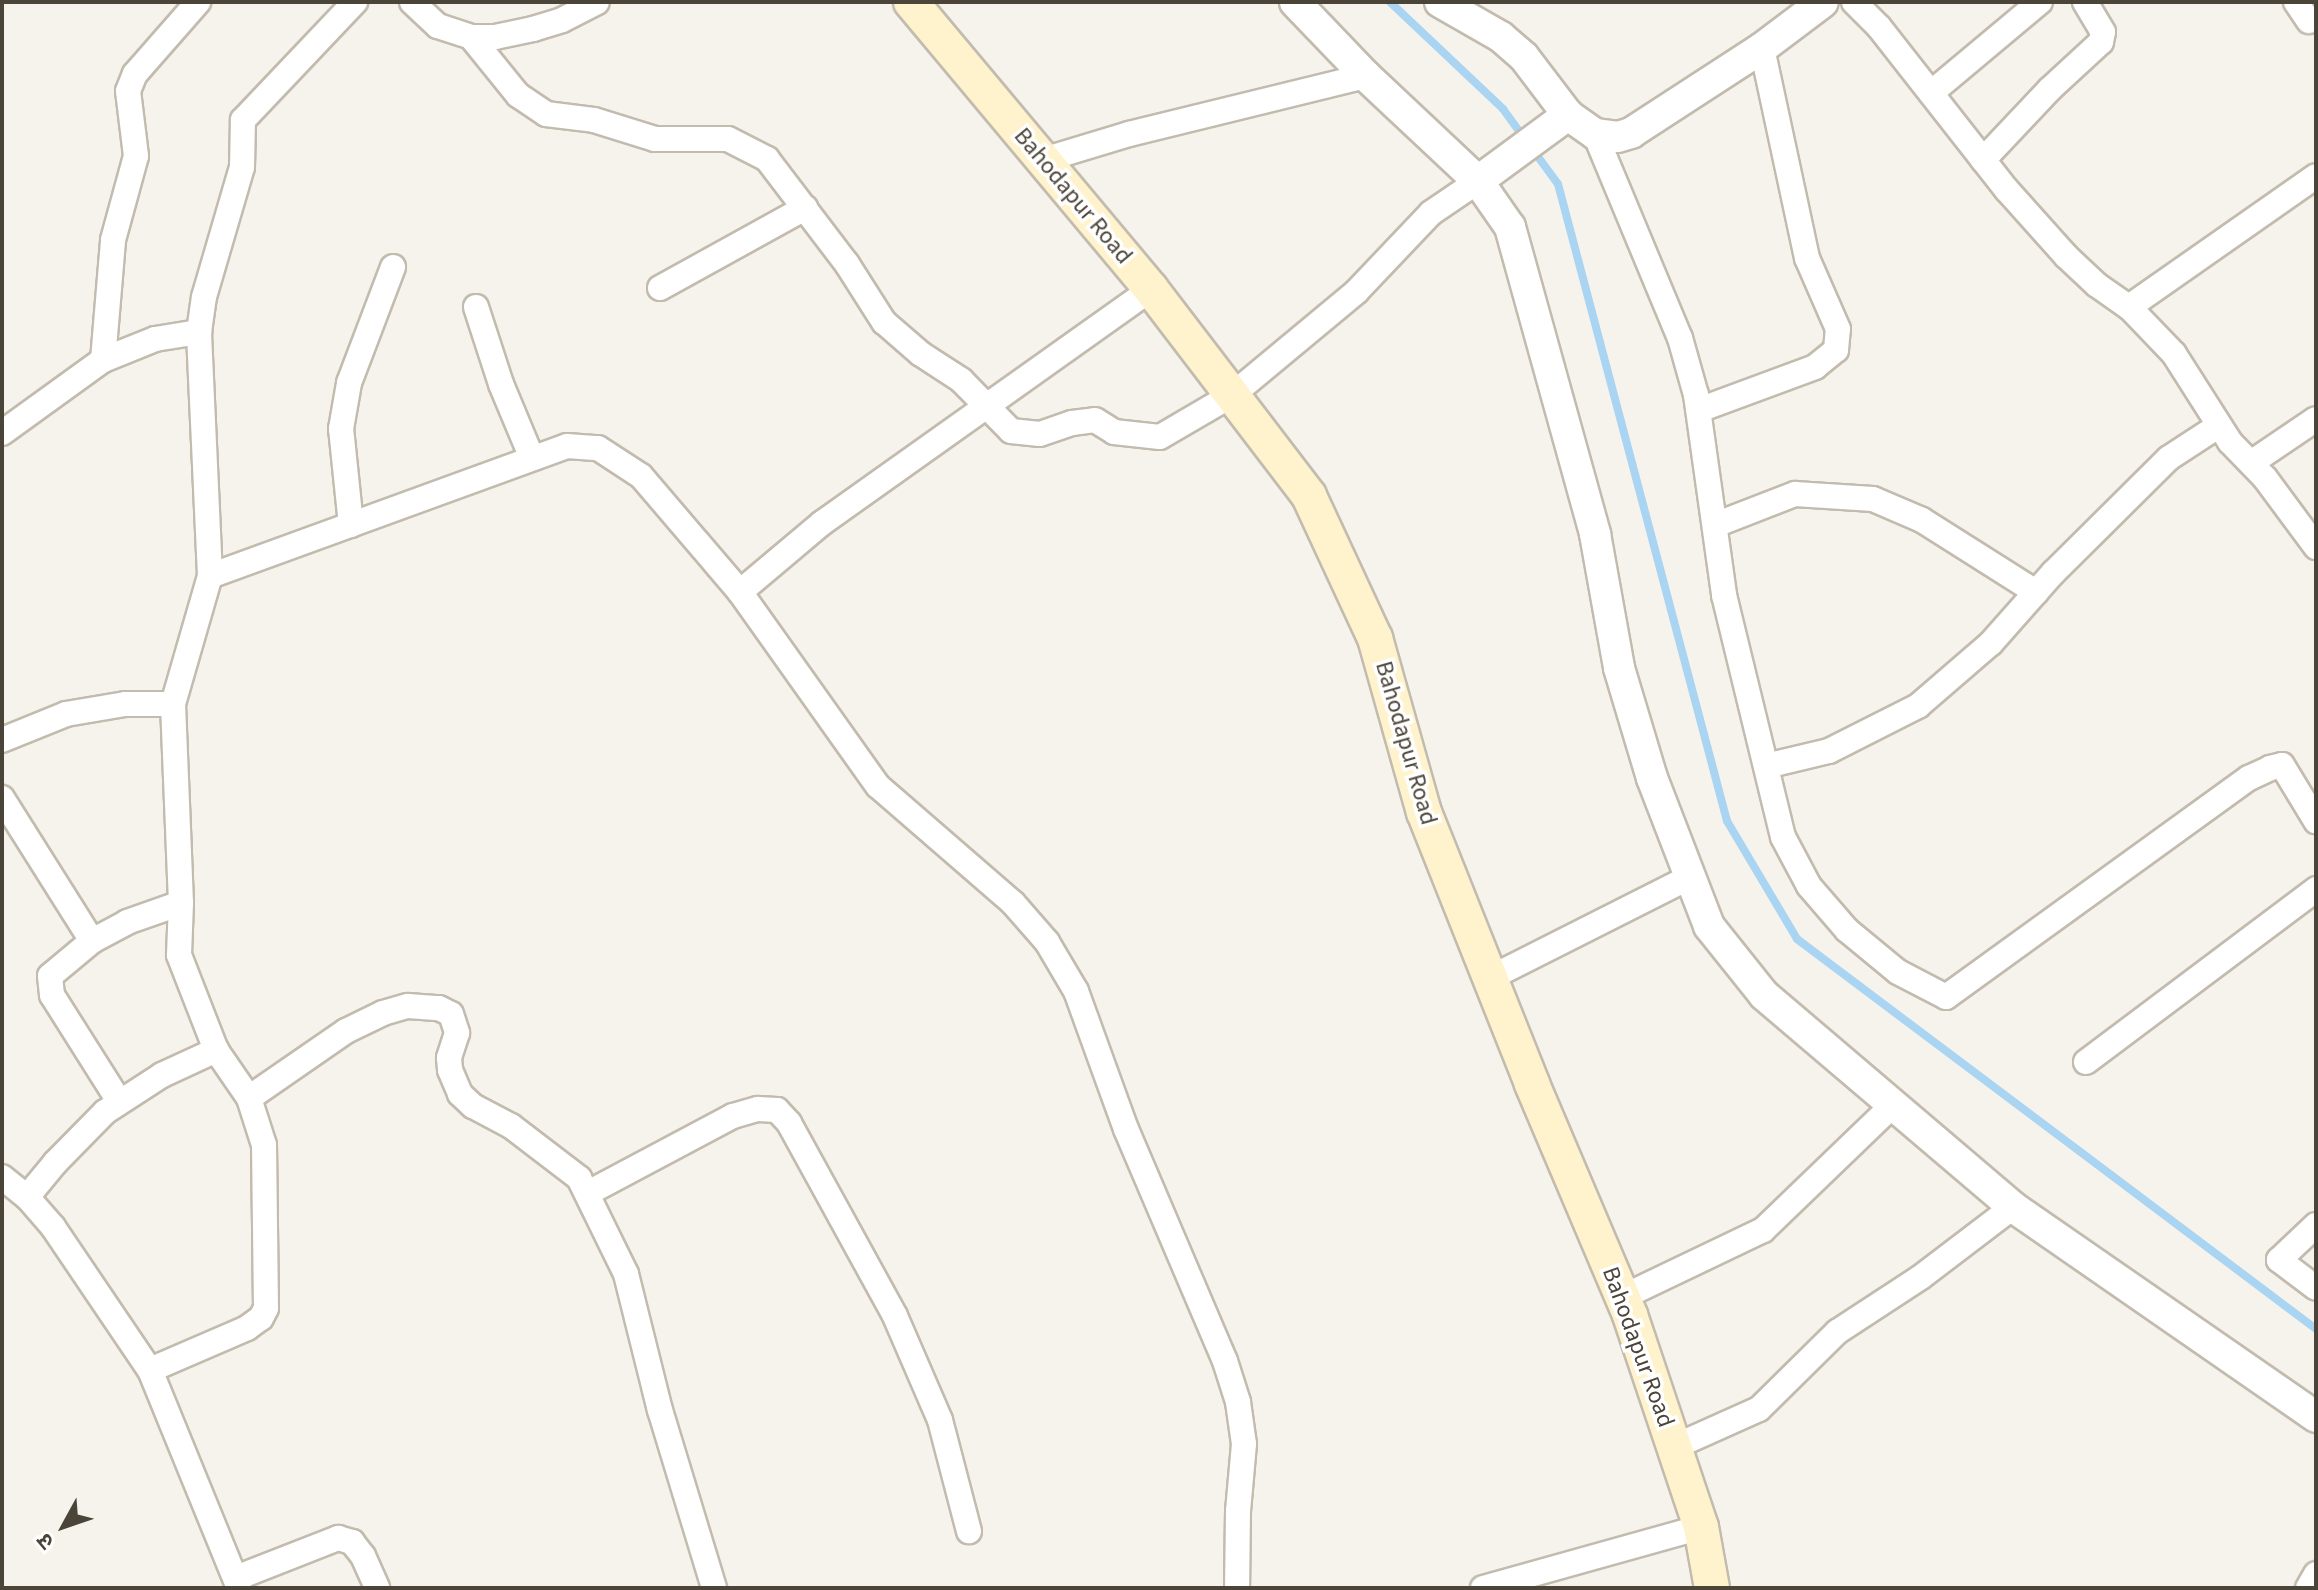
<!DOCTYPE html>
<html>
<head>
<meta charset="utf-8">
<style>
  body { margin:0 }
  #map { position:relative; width:2318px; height:1590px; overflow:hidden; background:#f6f3ec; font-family:"Source Sans 3","Noto Sans Devanagari",sans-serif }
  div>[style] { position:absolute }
  .stream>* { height:8px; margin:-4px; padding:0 4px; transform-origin:4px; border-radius:4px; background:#a9d4f2 }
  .roads { filter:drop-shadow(2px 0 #c2bbae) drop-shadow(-2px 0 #c2bbae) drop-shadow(0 2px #c2bbae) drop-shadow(0 -2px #c2bbae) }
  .minor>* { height:24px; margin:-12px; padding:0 12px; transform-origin:12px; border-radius:12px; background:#fff }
  .tertiary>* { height:30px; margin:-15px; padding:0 15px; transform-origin:15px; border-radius:15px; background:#fff }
  .secondary>* { height:34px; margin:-17px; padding:0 17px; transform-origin:17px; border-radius:17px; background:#fff3cd }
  span { translate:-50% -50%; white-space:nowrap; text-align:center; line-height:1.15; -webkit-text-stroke:7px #fff; paint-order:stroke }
  .street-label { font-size:24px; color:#4b4439 }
  .frame { position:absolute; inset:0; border:4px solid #4b4439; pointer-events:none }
  .north { position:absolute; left:24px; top:1486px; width:80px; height:80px; -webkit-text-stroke:6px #fff; paint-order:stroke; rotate:230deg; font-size:22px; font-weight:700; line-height:32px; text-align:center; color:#4b4439 }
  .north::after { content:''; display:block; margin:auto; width:28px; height:36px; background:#4b4439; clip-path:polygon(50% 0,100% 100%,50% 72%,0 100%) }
</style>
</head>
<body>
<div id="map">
  <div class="stream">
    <i style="left:1390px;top:2px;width:156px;rotate:43.4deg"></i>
    <i style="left:1503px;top:109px;width:37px;rotate:54deg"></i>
    <i style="left:1533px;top:150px;width:42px;rotate:53.7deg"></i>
    <i style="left:1558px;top:184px;width:659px;rotate:75.14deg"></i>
    <i style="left:1727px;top:821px;width:137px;rotate:59.3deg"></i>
    <i style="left:1797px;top:939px;width:649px;rotate:36.92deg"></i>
  </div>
  <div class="roads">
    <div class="minor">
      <i style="left:412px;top:2px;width:35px;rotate:43deg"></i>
      <i style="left:438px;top:26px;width:35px;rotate:18deg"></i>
      <i style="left:471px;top:37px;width:24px"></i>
      <i style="left:495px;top:37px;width:39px;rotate:-12deg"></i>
      <i style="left:533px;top:29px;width:30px;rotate:-17deg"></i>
      <i style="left:562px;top:20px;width:39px;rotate:-27deg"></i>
      <i style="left:1854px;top:2px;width:35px;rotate:45deg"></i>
      <i style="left:1879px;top:27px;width:207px;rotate:51.9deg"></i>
      <i style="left:2007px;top:190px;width:89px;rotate:48.2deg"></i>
      <i style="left:2066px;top:256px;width:42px;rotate:43.1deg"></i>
      <i style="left:2097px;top:285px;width:39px;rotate:35deg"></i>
      <i style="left:2129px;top:307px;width:65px;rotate:46.2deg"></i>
      <i style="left:2174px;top:354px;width:104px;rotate:57.5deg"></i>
      <i style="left:2230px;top:442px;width:50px;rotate:45.8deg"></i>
      <i style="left:2265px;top:478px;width:86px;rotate:53.5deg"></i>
      <i style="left:2296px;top:2px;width:23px;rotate:56deg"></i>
      <i style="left:471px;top:37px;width:75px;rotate:51deg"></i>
      <i style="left:518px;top:95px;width:34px;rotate:34deg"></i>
      <i style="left:546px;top:114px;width:48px;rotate:7.1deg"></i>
      <i style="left:594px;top:120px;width:64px;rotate:17.3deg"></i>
      <i style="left:655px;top:139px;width:73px"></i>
      <i style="left:728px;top:139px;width:44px;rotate:27.1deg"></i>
      <i style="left:767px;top:159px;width:132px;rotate:52.7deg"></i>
      <i style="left:847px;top:264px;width:69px;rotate:57.5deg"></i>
      <i style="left:884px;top:322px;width:49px;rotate:40.9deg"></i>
      <i style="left:921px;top:354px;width:48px;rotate:33deg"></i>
      <i style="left:961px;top:380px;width:71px;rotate:45.6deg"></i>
      <i style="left:1011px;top:431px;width:29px;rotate:6deg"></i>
      <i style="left:1040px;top:434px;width:34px;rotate:-19deg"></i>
      <i style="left:1072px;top:423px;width:23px;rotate:-7deg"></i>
      <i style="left:1095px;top:420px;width:22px;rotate:32deg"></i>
      <i style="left:1114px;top:432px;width:46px;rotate:6.2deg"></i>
      <i style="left:1160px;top:437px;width:83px;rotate:-30.3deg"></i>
      <i style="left:1232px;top:395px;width:161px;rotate:-39.7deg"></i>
      <i style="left:1356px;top:292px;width:109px;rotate:-46.5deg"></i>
      <i style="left:1431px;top:213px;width:57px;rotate:-34.2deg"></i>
      <i style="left:1931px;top:93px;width:142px;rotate:-39.9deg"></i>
      <i style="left:1595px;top:134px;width:221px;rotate:67.4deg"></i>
      <i style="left:1680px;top:338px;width:59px;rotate:74.3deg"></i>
      <i style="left:1696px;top:395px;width:202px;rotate:82deg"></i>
      <i style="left:1724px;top:595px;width:249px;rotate:76.3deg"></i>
      <i style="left:1783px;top:837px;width:55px;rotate:62deg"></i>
      <i style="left:1809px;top:886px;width:58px;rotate:49.2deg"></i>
      <i style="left:1847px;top:930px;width:66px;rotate:39.5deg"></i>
      <i style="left:1898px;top:972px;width:54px;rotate:27.5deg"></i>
      <i style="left:1946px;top:997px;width:374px;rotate:-35.9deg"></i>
      <i style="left:2249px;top:778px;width:23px;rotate:-25deg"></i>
      <i style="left:2270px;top:768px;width:12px;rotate:-14deg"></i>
      <i style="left:2282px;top:765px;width:66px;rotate:58.7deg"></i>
      <i style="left:1043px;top:160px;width:90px;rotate:-16.8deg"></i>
      <i style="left:1129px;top:134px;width:244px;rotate:-13.8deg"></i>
      <i style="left:1983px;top:160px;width:98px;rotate:-46.7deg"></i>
      <i style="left:2050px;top:89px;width:69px;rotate:-42.7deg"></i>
      <i style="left:2101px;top:42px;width:10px;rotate:-79deg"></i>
      <i style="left:2103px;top:32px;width:35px;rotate:-121deg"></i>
      <i style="left:660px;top:288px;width:166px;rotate:-28.9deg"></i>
      <i style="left:476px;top:307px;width:81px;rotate:72deg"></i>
      <i style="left:501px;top:384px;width:80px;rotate:67.3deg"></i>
      <i style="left:2129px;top:307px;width:228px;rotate:-35deg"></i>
      <i style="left:103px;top:360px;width:120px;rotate:-85.2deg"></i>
      <i style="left:113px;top:240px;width:87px;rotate:-74.7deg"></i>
      <i style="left:136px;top:156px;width:65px;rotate:-97deg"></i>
      <i style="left:128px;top:91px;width:18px;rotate:-68deg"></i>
      <i style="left:135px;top:74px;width:96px;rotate:-48.8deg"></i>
      <i style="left:1699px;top:410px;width:124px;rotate:-20.3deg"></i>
      <i style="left:1815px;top:367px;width:27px;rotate:-39deg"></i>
      <i style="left:1836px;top:350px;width:21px;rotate:-85deg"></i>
      <i style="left:1838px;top:329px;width:77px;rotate:-113.6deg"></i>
      <i style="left:1807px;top:258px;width:215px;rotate:-102.1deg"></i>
      <i style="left:2px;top:433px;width:125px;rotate:-35.9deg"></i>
      <i style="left:103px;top:360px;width:56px;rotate:-22deg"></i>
      <i style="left:155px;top:339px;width:45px;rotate:-9deg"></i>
      <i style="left:2251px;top:463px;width:78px;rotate:-34.1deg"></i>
      <i style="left:351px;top:525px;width:97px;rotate:-95.9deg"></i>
      <i style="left:341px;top:429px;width:47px;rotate:-80.1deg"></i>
      <i style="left:349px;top:383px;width:124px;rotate:-69.2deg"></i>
      <i style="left:1715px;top:525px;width:86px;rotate:-21.2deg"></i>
      <i style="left:1795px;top:494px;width:78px;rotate:3.7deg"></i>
      <i style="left:1873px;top:499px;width:53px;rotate:23.2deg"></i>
      <i style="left:1922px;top:520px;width:135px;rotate:32.3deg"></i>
      <i style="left:210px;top:576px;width:380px;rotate:-20deg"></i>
      <i style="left:567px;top:446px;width:31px;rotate:4deg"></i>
      <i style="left:598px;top:448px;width:51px;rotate:33.1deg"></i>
      <i style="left:641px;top:476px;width:153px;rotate:49.5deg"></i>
      <i style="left:740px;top:592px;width:238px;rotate:54.6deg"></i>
      <i style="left:878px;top:786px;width:179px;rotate:40.9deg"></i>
      <i style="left:1013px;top:903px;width:52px;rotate:48.9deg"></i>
      <i style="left:1047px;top:942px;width:57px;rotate:59.4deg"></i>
      <i style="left:1076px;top:991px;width:147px;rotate:70.1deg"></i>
      <i style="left:1126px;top:1129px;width:252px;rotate:66.9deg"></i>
      <i style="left:1225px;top:1361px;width:43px;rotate:72.4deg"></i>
      <i style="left:1238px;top:1402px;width:42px;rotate:81.9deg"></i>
      <i style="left:1244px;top:1444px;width:67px;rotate:95.1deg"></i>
      <i style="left:1238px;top:1511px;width:77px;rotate:90.7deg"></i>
      <i style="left:740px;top:592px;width:107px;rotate:-40.1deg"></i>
      <i style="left:822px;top:523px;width:404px;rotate:-35.4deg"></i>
      <i style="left:2px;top:740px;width:69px;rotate:-22.1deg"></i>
      <i style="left:66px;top:714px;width:60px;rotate:-9.6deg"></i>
      <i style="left:125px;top:704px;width:48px"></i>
      <i style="left:1766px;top:766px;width:65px;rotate:-13.4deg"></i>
      <i style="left:1829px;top:751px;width:100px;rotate:-26.8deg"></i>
      <i style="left:1918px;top:706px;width:96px;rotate:-40.8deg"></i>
      <i style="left:1991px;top:643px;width:94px;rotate:-48.5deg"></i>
      <i style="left:2053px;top:573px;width:163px;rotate:-44.8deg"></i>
      <i style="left:2169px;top:458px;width:59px;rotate:-33.1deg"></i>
      <i style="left:2px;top:798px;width:169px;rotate:57.8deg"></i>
      <i style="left:1490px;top:978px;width:224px;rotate:-26.8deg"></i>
      <i style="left:2086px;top:1062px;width:288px;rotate:-36.9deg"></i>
      <i style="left:249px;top:1098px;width:118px;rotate:-34.6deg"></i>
      <i style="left:346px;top:1031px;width:41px;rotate:-25.9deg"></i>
      <i style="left:383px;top:1013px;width:26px;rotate:-16deg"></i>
      <i style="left:408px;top:1006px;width:31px;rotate:4deg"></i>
      <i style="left:439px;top:1008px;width:13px;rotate:27deg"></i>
      <i style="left:451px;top:1014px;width:20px;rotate:72deg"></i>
      <i style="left:457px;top:1033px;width:26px;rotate:108deg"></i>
      <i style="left:449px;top:1058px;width:12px;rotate:85deg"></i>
      <i style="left:450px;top:1070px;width:26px;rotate:67deg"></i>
      <i style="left:460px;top:1094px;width:18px;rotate:43deg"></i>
      <i style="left:473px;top:1106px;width:43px;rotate:27.8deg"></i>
      <i style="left:511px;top:1126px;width:86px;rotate:37.4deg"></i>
      <i style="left:579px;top:1178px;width:107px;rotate:63.9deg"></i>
      <i style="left:626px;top:1274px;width:140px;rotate:76deg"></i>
      <i style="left:660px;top:1410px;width:186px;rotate:73.1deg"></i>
      <i style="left:119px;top:1101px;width:125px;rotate:-122.3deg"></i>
      <i style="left:52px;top:995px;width:19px;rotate:-96deg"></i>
      <i style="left:50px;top:976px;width:55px;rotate:-39.8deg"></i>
      <i style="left:92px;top:941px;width:40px;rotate:-28deg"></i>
      <i style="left:127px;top:922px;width:57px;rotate:-19.4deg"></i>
      <i style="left:2px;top:1177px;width:32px;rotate:39deg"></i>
      <i style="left:27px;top:1197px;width:40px;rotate:49deg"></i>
      <i style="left:53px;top:1227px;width:173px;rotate:55.9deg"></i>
      <i style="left:150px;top:1370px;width:235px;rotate:67.8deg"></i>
      <i style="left:588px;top:1193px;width:164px;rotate:-28deg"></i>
      <i style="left:733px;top:1116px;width:26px;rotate:-16deg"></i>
      <i style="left:758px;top:1109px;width:19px;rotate:3deg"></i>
      <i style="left:777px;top:1110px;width:18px;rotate:47deg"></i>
      <i style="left:789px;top:1123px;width:220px;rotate:61.2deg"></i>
      <i style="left:895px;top:1316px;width:113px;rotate:66.6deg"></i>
      <i style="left:940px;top:1420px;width:115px;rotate:75.4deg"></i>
      <i style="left:27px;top:1197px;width:44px;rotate:-50.5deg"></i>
      <i style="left:55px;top:1163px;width:71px;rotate:-45.6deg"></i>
      <i style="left:105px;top:1112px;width:68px;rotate:-33deg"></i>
      <i style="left:162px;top:1075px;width:60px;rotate:-24.8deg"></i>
      <i style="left:2316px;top:1225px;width:51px;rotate:136.6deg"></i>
      <i style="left:2279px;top:1260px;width:46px;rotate:37.1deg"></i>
      <i style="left:1623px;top:1297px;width:155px;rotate:-25.6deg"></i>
      <i style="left:1763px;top:1230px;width:180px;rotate:-43.9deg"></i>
      <i style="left:150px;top:1370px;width:106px;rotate:-23.4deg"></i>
      <i style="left:247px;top:1328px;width:17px;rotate:-36deg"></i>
      <i style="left:261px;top:1318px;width:11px;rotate:-63deg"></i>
      <i style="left:266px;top:1308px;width:163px;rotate:-90.7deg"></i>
      <i style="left:264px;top:1145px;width:49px;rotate:-107.7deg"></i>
      <i style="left:249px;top:1098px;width:58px;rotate:-124.5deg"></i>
      <i style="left:216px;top:1050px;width:102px;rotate:-111.3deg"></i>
      <i style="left:179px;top:955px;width:52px;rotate:-87.8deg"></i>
      <i style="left:181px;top:903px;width:199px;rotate:-92.3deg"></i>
      <i style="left:173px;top:704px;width:133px;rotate:-73.9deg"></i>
      <i style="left:210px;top:576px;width:244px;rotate:-92.6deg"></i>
      <i style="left:199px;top:332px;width:35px;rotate:-82deg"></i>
      <i style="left:204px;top:297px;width:135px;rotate:-73.7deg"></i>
      <i style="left:242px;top:167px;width:47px;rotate:-88.8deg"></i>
      <i style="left:243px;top:120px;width:163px;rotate:-46.5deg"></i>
      <i style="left:1674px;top:1447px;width:93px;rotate:-24.1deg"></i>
      <i style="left:1759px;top:1409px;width:110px;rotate:-44.6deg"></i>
      <i style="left:1837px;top:1332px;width:100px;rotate:-33.2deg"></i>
      <i style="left:1921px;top:1277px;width:116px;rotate:-37.3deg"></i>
      <i style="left:236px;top:1578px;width:110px;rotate:-21.4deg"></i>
      <i style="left:338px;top:1538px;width:15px;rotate:16deg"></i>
      <i style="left:352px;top:1542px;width:18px;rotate:52deg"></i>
      <i style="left:363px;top:1556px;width:35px;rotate:66deg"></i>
      <i style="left:1483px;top:1588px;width:226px;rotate:-15.6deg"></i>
      <i style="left:2308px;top:1588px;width:16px;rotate:-60deg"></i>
    </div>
    <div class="tertiary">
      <i style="left:1295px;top:2px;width:103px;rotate:46.2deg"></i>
      <i style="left:1366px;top:76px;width:154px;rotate:43.2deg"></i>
      <i style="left:1478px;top:181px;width:56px;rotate:55.2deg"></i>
      <i style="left:1510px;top:227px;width:319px;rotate:74.5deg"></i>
      <i style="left:1595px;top:534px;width:136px;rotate:79.8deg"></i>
      <i style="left:1619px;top:668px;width:115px;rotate:73.3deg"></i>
      <i style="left:1652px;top:778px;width:159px;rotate:68.9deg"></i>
      <i style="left:1709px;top:926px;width:88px;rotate:51.4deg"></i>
      <i style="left:1764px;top:995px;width:327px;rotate:40.4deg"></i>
      <i style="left:2013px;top:1207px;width:369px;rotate:34.7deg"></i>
      <i style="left:1440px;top:2px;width:70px;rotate:29.8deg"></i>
      <i style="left:1501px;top:37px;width:30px;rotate:41deg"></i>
      <i style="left:1524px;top:57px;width:73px;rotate:52.8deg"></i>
      <i style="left:1568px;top:115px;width:33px;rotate:35deg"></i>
      <i style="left:1595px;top:134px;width:23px;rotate:7deg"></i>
      <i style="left:1618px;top:137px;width:14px;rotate:-17deg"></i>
      <i style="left:1631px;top:133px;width:156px;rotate:-33deg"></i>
      <i style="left:1762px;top:48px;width:76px;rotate:-37deg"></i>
      <i style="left:1478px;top:181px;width:112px;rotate:-36.3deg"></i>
    </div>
    <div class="secondary">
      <i style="left:911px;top:2px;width:374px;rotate:50.1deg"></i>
      <i style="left:1151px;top:289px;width:260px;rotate:52.6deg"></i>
      <i style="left:1309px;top:496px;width:157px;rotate:65.1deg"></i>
      <i style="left:1375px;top:638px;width:181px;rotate:74.3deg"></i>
      <i style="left:1424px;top:812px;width:293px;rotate:68.3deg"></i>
      <i style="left:1532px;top:1084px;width:251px;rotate:67deg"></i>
      <i style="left:1630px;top:1315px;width:224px;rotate:71.5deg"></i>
      <i style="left:1701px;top:1527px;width:62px;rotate:79.8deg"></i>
    </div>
  </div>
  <div class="street-label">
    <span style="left:1073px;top:196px;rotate:50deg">Bahodapur Road</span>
    <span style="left:1406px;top:743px;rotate:74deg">Bahodapur Road</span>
    <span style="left:1638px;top:1347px;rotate:70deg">Bahodapur Road</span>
  </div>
  <div class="frame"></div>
  <div class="north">उ</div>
</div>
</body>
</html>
